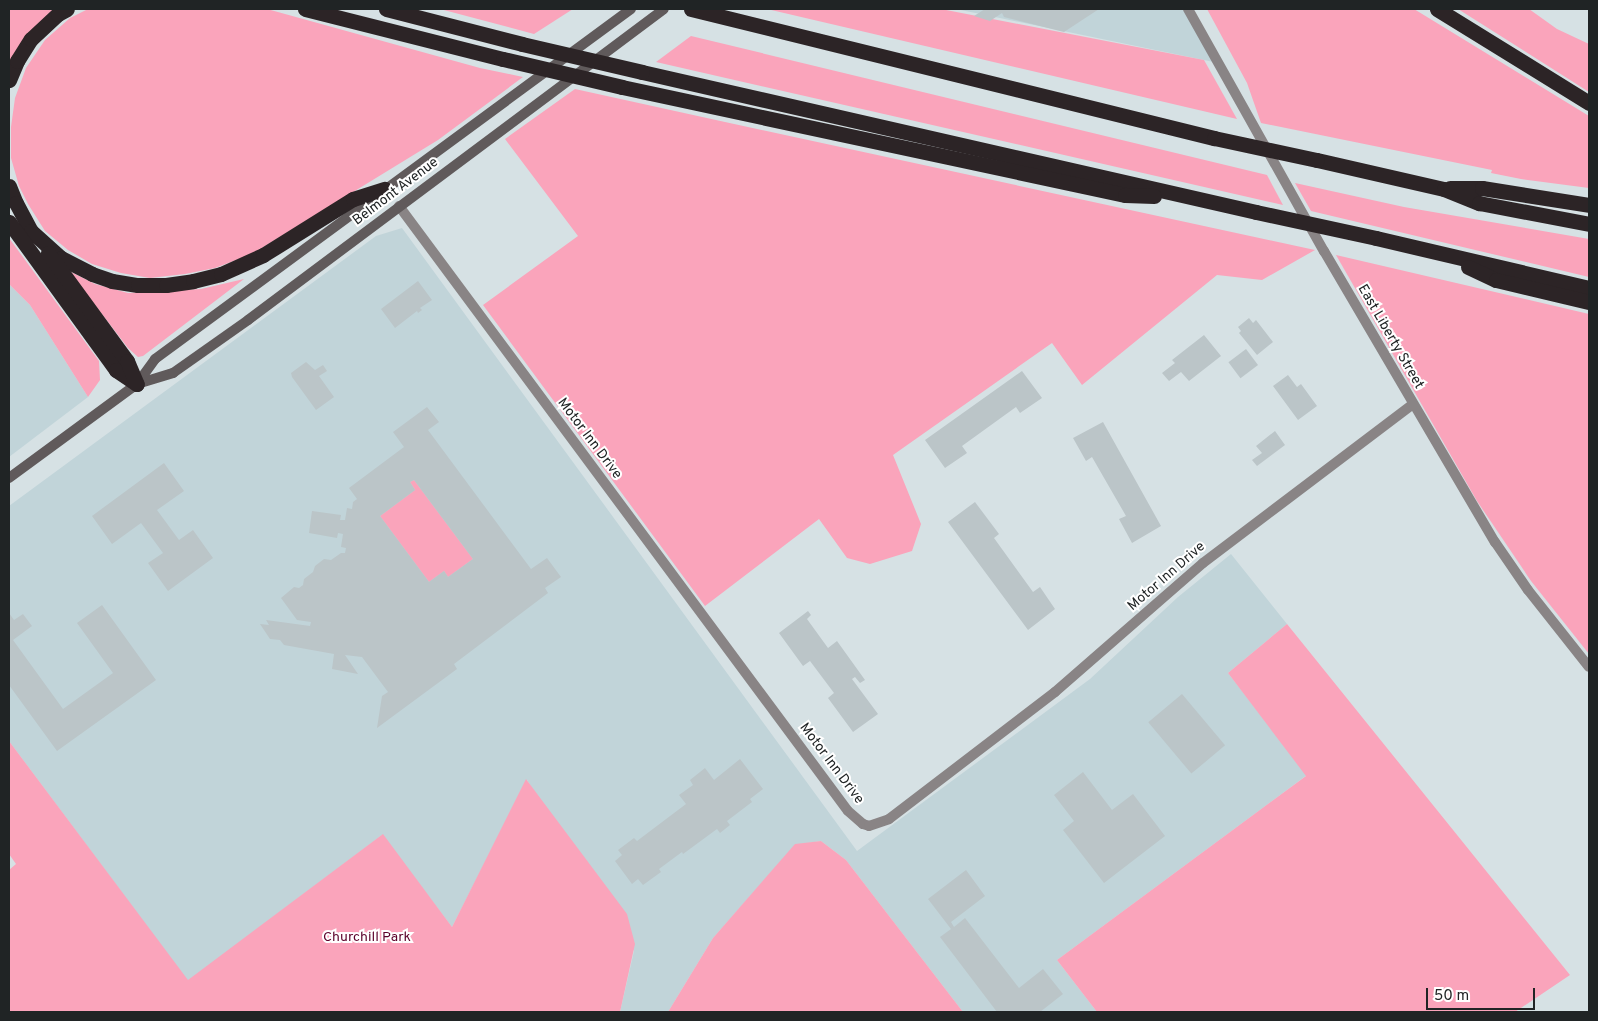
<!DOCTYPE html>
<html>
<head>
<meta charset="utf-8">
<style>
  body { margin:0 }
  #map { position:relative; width:1598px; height:1021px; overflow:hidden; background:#d6e1e4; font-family:Overpass,sans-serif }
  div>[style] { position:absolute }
  .built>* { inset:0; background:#c1d4d9 }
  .green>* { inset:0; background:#faa4bb }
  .building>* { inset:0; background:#bbc5c8; transform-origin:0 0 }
  .minor>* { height:10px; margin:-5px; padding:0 5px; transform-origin:5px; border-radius:5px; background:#898485 }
  .tertiary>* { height:10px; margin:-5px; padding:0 5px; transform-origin:5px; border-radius:5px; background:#898485 }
  .secondary>* { height:10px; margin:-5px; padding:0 5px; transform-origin:5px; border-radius:5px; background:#605a5b }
  .motorway>* { height:15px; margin:-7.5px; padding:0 7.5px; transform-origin:7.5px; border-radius:7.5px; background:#2c2426 }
  .motorway-bridge>* { height:15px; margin:-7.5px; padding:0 7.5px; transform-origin:7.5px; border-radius:7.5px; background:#2c2426 }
  span { translate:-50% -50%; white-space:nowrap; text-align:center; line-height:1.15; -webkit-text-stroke:4px #fff; paint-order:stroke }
  .street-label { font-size:14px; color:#202425 }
  .park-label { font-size:14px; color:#5b012a }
  .frame { position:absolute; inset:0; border:10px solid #202425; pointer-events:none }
  .scale { position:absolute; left:1426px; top:988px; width:109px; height:22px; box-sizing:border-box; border:2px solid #202425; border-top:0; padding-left:6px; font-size:15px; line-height:18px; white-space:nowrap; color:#202425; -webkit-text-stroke:4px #fff; paint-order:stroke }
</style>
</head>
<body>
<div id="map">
  <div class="built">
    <i style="clip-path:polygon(956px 9px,1188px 9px,1218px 63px,1204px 60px)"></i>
    <i style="clip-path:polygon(402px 228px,857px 851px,1090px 679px,1178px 597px,1231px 554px,1287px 624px,1228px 673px,1307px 775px,1057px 960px,1097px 1012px,963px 1012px,846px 860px,821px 841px,795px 845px,713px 938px,668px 1012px,620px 1012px,634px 951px,527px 780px,452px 927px,382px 835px,188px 981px,9px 741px,9px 506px,376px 236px)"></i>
    <i style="clip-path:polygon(9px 284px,30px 305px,88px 397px,9px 457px)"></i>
  </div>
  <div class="green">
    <i style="clip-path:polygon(9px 9px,56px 9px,9px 63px)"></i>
    <i style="clip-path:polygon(88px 9px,267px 9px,480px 68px,523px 77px,438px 140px,252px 254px,215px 268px,185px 274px,150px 278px,121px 273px,92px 264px,68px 250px,45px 231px,28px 204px,19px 186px,11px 158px,11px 127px,15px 98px,26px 68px,45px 40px,70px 18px)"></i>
    <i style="clip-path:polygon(440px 9px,573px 9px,534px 34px)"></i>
    <i style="clip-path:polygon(767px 9px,941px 9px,1204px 60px,1237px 119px)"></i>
    <i style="clip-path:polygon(1207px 9px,1414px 9px,1589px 116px,1589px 188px,1521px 179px,1491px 173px,1492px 170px,1261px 123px,1247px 83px)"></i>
    <i style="clip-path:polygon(1458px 9px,1529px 9px,1557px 29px,1589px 44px,1589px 92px)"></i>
    <i style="clip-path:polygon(691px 36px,1267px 175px,1283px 205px,656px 62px)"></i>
    <i style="clip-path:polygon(575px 89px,725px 122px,1315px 250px,1262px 280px,1217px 275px,1082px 385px,1052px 343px,893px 455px,921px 524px,912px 551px,870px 564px,847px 558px,819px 519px,705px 606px,483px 305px,578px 236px,505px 139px)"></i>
    <i style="clip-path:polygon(1295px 183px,1404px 207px,1589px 239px,1589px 277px,1311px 211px)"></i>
    <i style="clip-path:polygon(9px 238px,99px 361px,100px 380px,88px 397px,30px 305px,9px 284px)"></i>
    <i style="clip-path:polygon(1336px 255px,1589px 314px,1589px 654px,1531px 581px,1477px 501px)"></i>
    <i style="clip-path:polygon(69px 271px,95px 284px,128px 293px,201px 289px,244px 279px,143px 356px,138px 357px,128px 348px)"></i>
    <i style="clip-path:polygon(414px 480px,473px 559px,448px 577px,444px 571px,429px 582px,380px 516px,415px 490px,410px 482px)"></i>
    <i style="clip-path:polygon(1287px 624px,1570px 975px,1515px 1012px,1097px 1012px,1057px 960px,1306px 776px,1228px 673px)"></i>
    <i style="clip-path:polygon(9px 741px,188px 980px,383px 834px,452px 927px,526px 779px,627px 914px,635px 944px,620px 1012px,9px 1012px,9px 870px,16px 864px,9px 854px)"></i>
    <i style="clip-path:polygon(821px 841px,846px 860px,963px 1012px,668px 1012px,713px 938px,795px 844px)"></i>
  </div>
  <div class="building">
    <i style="clip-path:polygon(985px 9px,1099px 9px,1064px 32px,1004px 17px,1002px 13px,990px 21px,974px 16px)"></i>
    <i style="clip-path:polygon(418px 281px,432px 300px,420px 308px,422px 310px,418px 313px,417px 311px,395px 328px,381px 309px)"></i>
    <i style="clip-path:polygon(1249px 318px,1253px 323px,1256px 320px,1273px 342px,1257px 355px,1239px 333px,1241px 331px,1238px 327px)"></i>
    <i style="clip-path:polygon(1204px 335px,1221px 356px,1189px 381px,1181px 372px,1169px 381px,1162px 373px,1175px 363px,1172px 360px)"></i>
    <i style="left:1246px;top:349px;width:20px;height:22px;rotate:53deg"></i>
    <i style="clip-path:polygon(306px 362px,315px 370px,323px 365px,327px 371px,319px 376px,334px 397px,316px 410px,292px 377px,291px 373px)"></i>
    <i style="clip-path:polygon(1022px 371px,1042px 398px,1020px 413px,1016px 407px,962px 446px,967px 453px,945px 468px,925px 440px)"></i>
    <i style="clip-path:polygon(1288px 375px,1297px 387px,1301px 384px,1317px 406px,1298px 420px,1273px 386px)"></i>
    <i style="clip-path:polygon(evenodd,427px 407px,439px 422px,428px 430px,531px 569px,547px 558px,561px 577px,545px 588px,548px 593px,454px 664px,457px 669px,377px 728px,382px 696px,388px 692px,362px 657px,345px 655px,358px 674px,332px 669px,334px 654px,284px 645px,280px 640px,270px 639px,260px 624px,269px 625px,266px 620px,310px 626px,311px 622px,297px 620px,281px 598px,294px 587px,299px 588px,303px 585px,304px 579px,313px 572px,315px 566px,324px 559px,331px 560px,341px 553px,345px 553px,346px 548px,341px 547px,343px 534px,338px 533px,337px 538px,309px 533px,312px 511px,341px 515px,340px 520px,345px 520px,347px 508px,352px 509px,353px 502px,357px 499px,349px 488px,404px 447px,393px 432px,427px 407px,414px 480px,473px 559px,448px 577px,444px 571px,429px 582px,380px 516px,415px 490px,410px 482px,414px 480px)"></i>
    <i style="clip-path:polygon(1103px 422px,1161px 526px,1132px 543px,1119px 519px,1126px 516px,1092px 457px,1086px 461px,1073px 438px)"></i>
    <i style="clip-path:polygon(1275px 431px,1285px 445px,1257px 466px,1252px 460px,1262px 453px,1256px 446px)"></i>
    <i style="clip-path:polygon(164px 463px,184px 491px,157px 510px,179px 540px,193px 530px,213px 558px,168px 591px,148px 563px,163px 553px,141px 523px,112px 544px,92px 516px)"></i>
    <i style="clip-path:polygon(975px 502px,999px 534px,994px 538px,1033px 592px,1040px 587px,1055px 609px,1028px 630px,948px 522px)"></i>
    <i style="clip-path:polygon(102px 605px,156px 680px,57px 751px,9px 685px,9px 613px,14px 620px,23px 614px,32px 626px,13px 640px,63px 709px,113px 673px,77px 623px)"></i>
    <i style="clip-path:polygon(808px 611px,811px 615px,807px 619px,828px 648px,837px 641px,865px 680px,860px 683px,855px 677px,852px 679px,878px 714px,853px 732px,828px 698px,834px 693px,810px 661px,803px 666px,779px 633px)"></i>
    <i style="left:1182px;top:694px;width:67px;height:44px;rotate:50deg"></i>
    <i style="clip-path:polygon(740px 759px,763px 789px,750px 799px,752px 802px,727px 821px,730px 825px,720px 833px,717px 829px,683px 854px,682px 852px,659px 869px,661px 872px,643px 885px,638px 879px,632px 884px,615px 861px,622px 855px,618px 850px,634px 838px,637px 841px,686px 804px,679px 795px,693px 785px,690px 780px,705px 768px,714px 780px)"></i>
    <i style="clip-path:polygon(1083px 772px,1112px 810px,1133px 794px,1165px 836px,1104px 883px,1063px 830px,1074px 821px,1054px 795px)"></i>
    <i style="clip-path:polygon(966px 870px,985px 896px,951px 922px,954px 927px,965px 918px,1019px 988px,1043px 969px,1063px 994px,1040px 1012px,997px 1012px,940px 937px,951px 929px,928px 899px)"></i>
  </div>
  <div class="minor">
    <i style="left:399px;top:206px;width:753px;rotate:53.42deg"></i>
    <i style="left:848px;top:811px;width:20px;rotate:41deg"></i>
    <i style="left:863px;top:824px;width:6px;rotate:18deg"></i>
    <i style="left:869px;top:826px;width:21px;rotate:-19deg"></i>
    <i style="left:889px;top:819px;width:209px;rotate:-37.4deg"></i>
    <i style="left:1055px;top:692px;width:196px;rotate:-41.1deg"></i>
    <i style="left:1203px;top:563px;width:263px;rotate:-37.1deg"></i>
  </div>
  <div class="tertiary">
    <i style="left:1188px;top:9px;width:278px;rotate:60.7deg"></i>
    <i style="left:1324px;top:251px;width:338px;rotate:59.6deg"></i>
    <i style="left:1495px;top:542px;width:58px;rotate:55.5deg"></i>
    <i style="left:1528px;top:590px;width:98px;rotate:51.6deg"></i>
  </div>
  <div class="secondary">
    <i style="left:137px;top:384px;width:38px;rotate:-17deg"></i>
    <i style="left:173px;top:373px;width:92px;rotate:-35.2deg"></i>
    <i style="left:248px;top:320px;width:519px;rotate:-36.78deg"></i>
    <i style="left:9px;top:478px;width:159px;rotate:-36.3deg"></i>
    <i style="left:137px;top:384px;width:31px;rotate:-54deg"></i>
    <i style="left:155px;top:359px;width:591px;rotate:-36.33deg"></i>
  </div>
  <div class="motorway">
    <i style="left:305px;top:9px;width:204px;rotate:14.2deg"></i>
    <i style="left:386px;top:9px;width:140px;rotate:14.4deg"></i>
    <i style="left:691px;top:9px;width:539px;rotate:13.86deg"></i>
    <i style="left:1437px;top:9px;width:179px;rotate:31.7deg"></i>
    <i style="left:642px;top:72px;width:630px;rotate:12.84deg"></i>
    <i style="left:9px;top:80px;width:21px;rotate:-67deg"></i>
    <i style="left:17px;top:61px;width:26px;rotate:-58deg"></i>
    <i style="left:31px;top:39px;width:37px;rotate:-43deg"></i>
    <i style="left:58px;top:14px;width:10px;rotate:-29deg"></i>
    <i style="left:622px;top:87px;width:514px;rotate:12.12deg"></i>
    <i style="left:1125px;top:195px;width:29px;rotate:2deg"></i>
    <i style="left:1317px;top:160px;width:130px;rotate:12.9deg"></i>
    <i style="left:1444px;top:189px;width:38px;rotate:22deg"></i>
    <i style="left:1479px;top:203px;width:112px;rotate:10.8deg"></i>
    <i style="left:9px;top:186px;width:18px;rotate:68deg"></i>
    <i style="left:16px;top:203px;width:32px;rotate:62deg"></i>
    <i style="left:31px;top:231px;width:40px;rotate:42deg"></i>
    <i style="left:61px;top:258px;width:35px;rotate:27deg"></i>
    <i style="left:92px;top:274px;width:21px;rotate:19deg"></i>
    <i style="left:112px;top:281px;width:26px;rotate:9deg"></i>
    <i style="left:138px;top:285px;width:28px"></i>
    <i style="left:166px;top:285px;width:27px;rotate:-8deg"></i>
    <i style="left:193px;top:281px;width:29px;rotate:-14deg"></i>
    <i style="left:221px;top:274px;width:46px;rotate:-24.3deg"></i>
    <i style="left:263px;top:255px;width:106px;rotate:-31.9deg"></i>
    <i style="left:353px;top:199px;width:33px;rotate:-18deg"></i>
    <i style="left:1450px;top:188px;width:32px"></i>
    <i style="left:1482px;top:188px;width:108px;rotate:9deg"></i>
    <i style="left:9px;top:222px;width:183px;rotate:54.1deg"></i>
    <i style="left:116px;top:370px;width:25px;rotate:34deg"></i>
    <i style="left:1376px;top:238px;width:219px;rotate:13.2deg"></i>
    <i style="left:48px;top:253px;width:134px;rotate:53.8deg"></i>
    <i style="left:127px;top:361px;width:25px;rotate:67deg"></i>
    <i style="left:1468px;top:267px;width:31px;rotate:25deg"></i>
    <i style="left:1496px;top:280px;width:96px;rotate:13.3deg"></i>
  </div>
  <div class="motorway-bridge">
    <i style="left:522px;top:44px;width:123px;rotate:13.1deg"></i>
    <i style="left:503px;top:59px;width:122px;rotate:13.2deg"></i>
    <i style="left:1214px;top:138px;width:105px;rotate:12.1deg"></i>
    <i style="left:1256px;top:212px;width:123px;rotate:12.2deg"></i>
  </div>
  <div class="street-label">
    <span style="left:396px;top:192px;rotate:-37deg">Belmont Avenue</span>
    <span style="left:1390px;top:337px;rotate:60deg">East Liberty Street</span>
    <span style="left:589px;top:439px;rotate:53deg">Motor Inn Drive</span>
    <span style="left:1167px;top:577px;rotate:-41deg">Motor Inn Drive</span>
    <span style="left:831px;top:764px;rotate:53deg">Motor Inn Drive</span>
  </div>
  <div class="park-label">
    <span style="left:367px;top:938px">Churchill Park</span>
  </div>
  <div class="frame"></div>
  <div class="scale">50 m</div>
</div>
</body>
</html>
